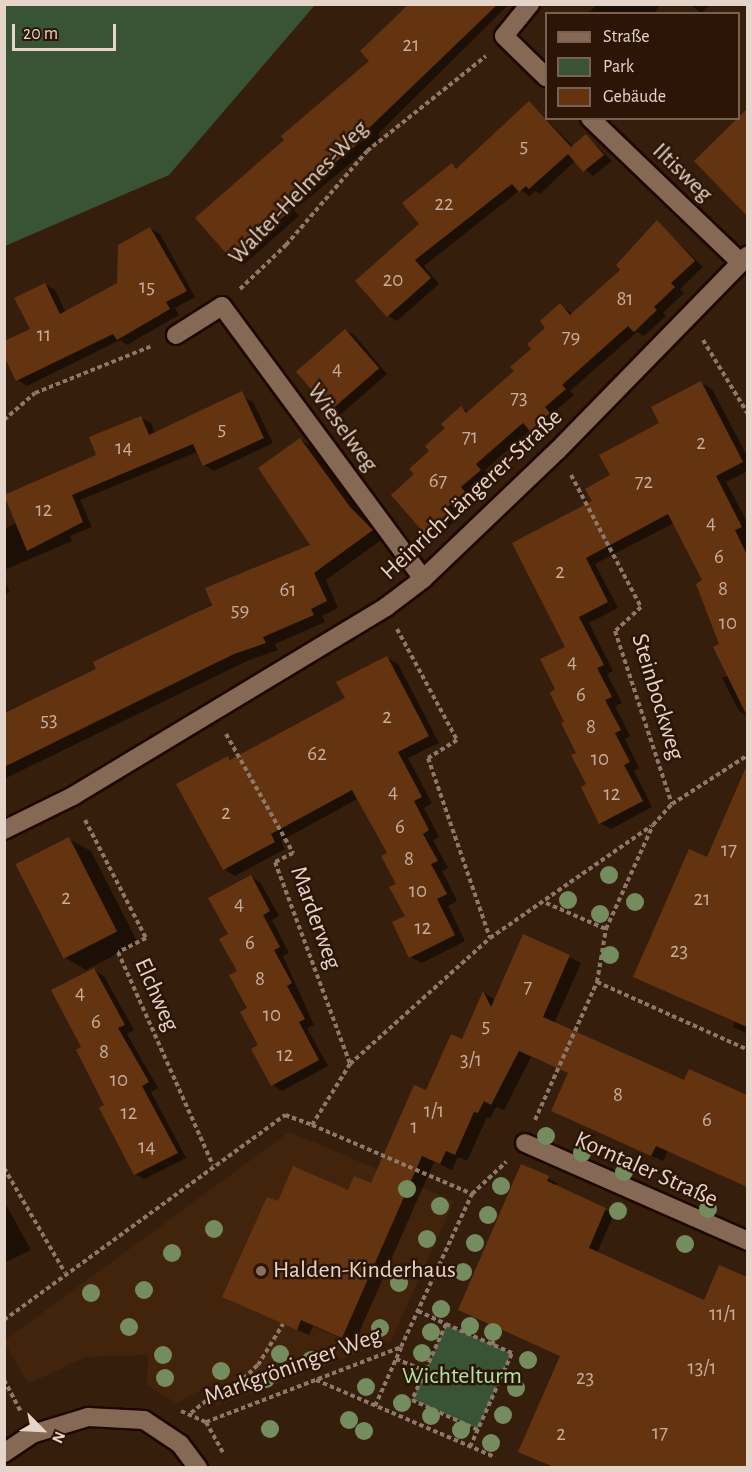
<!DOCTYPE html>
<html>
<head>
<meta charset="utf-8">
<style>
  body { margin:0 }
  #map { position:relative; width:752px; height:1472px; overflow:hidden; background:#361e0c; font-family:"Alegreya Sans",sans-serif }
  div>[style] { position:absolute }
  .built>* { inset:0; background:#42240d }
  .green>* { inset:0; background:#385435; transform-origin:0 0 }
  .shadow>* { inset:0; background:#0007 }
  .building>* { inset:0; background:#643411; transform-origin:0 0 }
  .path>* { height:4px; margin-top:-2px; transform-origin:0; background:repeating-linear-gradient(90deg,#8d786a 0 4.5px,transparent 0 7.5px) }
  .roads { filter:drop-shadow(2px 0 #1d0700) drop-shadow(-2px 0 #1d0700) drop-shadow(0 2px #1d0700) drop-shadow(0 -2px #1d0700) }
  .street>* { height:18px; margin:-9px; padding:0 9px; transform-origin:9px; border-radius:9px; background:#866955 }
  .trees>* { width:18px; height:18px; margin:-9px; border-radius:50%; background:#758d5e }
  .dots>* { width:16px; height:16px; translate:-50% -50%; box-sizing:border-box; border:3px solid #2c1504; border-radius:50% }
  span { translate:-50% -50%; white-space:nowrap; text-align:center; line-height:1.15; -webkit-text-stroke:5px #2c1504; paint-order:stroke }
  .number-label { font-size:21px; color:#c5ac9b }
  .number-label span { -webkit-text-stroke-width:0 }
  .street-label { font-size:24px; color:#e5d4c9 }
  .poi-label { font-size:24px; color:#e5d4c9 }
  .left { translate:0 -50%; text-align:left }
  .park-label { font-size:24px; color:#a9e8a2 }
  .frame { position:absolute; inset:0; border:6px solid #e5d4c9; pointer-events:none }
  .legend { position:absolute; left:545px; top:12px; width:195px; height:108px; box-sizing:border-box; background:#2c1504; border:2px solid #766153; margin:0; padding:8px 10px; list-style:none; font-size:18px; color:#e5d4c9 }
  .legend li { display:flex; align-items:center; gap:12px; height:30px }
  .legend b { width:30px; border:2px solid #766153 }
  .north { position:absolute; left:12px; top:1400px; width:60px; height:60px; -webkit-text-stroke:4px #2c1504; paint-order:stroke; rotate:114deg; font-size:16px; font-weight:700; line-height:24px; text-align:center; color:#e5d4c9 }
  .north::after { content:''; display:block; margin:auto; width:21px; height:27px; background:#e5d4c9; clip-path:polygon(50% 0,100% 100%,50% 72%,0 100%) }
  .scale { position:absolute; left:12px; top:24px; width:104px; height:27px; box-sizing:border-box; border:3px solid #e5d4c9; border-top:0; padding-left:8px; font-size:18px; line-height:21px; white-space:nowrap; color:#e5d4c9; -webkit-text-stroke:4px #2c1504; paint-order:stroke }
</style>
</head>
<body>
<div id="map">
  <div class="built">
    <i style="clip-path:polygon(289px 1132px,454px 1201px,391px 1341px,216px 1406px,209px 1386px,176px 1403px,147px 1385px,148px 1355px,85px 1357px,28px 1384px,4px 1341px)"></i>
  </div>
  <div class="green">
    <i style="clip-path:polygon(5px 4px,315px 4px,315px 5px,169px 175px,5px 246px)"></i>
    <i style="left:446px;top:1324px;width:72px;height:83px;rotate:24deg"></i>
  </div>
  <div class="shadow">
    <i style="clip-path:polygon(456px 4px,509px 4px,378px 134px,381px 138px,294px 210px,299px 216px,243px 265px,234px 260px)"></i>
    <i style="clip-path:polygon(597px 4px,661px 4px,653px 14px,588px 14px)"></i>
    <i style="clip-path:polygon(689px 4px,711px 4px,701px 13px)"></i>
    <i style="clip-path:polygon(530px 103px,573px 146px,586px 135px,612px 161px,593px 176px,575px 161px,540px 194px,535px 191px,530px 196px,520px 190px,424px 266px,439px 284px,397px 321px,388px 316px,421px 224px,452px 165px,458px 169px)"></i>
    <i style="clip-path:polygon(748px 111px,748px 210px,696px 161px)"></i>
    <i style="clip-path:polygon(657px 222px,703px 267px,680px 289px,684px 293px,663px 313px,666px 316px,644px 336px,637px 332px,570px 391px,574px 395px,553px 413px,559px 419px,540px 435px,531px 429px,485px 470px,489px 476px,454px 515px,457px 519px,436px 538px,426px 533px,416px 474px,461px 408px,469px 413px,516px 371px,560px 305px,573px 314px,622px 270px)"></i>
    <i style="clip-path:polygon(150px 228px,160px 234px,195px 297px,175px 308px,179px 315px,127px 345px,120px 340px,27px 386px,18px 380px,45px 285px,55px 290px,66px 313px,118px 284px)"></i>
    <i style="clip-path:polygon(345px 330px,355px 336px,387px 374px,340px 415px,330px 409px)"></i>
    <i style="clip-path:polygon(701px 383px,712px 389px,748px 458px,748px 471px,726px 482px,748px 524px,748px 716px,739px 711px,722px 678px,729px 675px,704px 581px,674px 523px,595px 564px,618px 608px,589px 623px,613px 671px,607px 674px,622px 703px,615px 706px,630px 736px,625px 739px,639px 768px,634px 771px,652px 807px,611px 829px,600px 823px,557px 690px,594px 502px,612px 476px)"></i>
    <i style="clip-path:polygon(243px 397px,253px 402px,273px 443px,214px 471px,204px 465px,197px 452px,80px 500px,92px 527px,70px 536px,72px 541px,4px 570px,4px 529px,17px 523px,141px 418px,151px 423px,155px 434px)"></i>
    <i style="clip-path:polygon(300px 440px,313px 447px,362px 516px,384px 538px,326px 580px,338px 608px,322px 616px,325px 622px,275px 644px,278px 650px,247px 661px,4px 779px,4px 712px,98px 670px,312px 545px)"></i>
    <i style="clip-path:polygon(4px 580px,10px 592px,4px 595px)"></i>
    <i style="clip-path:polygon(387px 658px,398px 664px,439px 743px,408px 758px,432px 803px,424px 808px,439px 837px,433px 840px,448px 868px,442px 871px,457px 901px,448px 906px,465px 941px,422px 963px,411px 957px,407px 916px,389px 854px,359px 798px,281px 841px,285px 849px,235px 876px,224px 869px,178px 784px,228px 757px,233px 760px,347px 699px)"></i>
    <i style="clip-path:polygon(730px 808px,748px 816px,748px 1034px,733px 1027px,735px 1022px,635px 977px,708px 859px)"></i>
    <i style="clip-path:polygon(69px 839px,91px 851px,138px 943px,86px 970px,64px 957px)"></i>
    <i style="clip-path:polygon(251px 877px,260px 882px,279px 916px,272px 920px,289px 953px,283px 956px,314px 1025px,307px 1028px,328px 1066px,282px 1091px,273px 1085px,230px 935px)"></i>
    <i style="clip-path:polygon(524px 936px,581px 963px,554px 1024px,685px 1082px,690px 1071px,748px 1096px,748px 1187px,668px 1151px,663px 1161px,564px 1117px,569px 1073px,531px 1057px,504px 1110px,496px 1107px,490px 1119px,487px 1117px,467px 1161px,458px 1157px,452px 1170px,434px 1162px,354px 1344px,313px 1326px,309px 1335px,236px 1303px,278px 1203px,372px 1185px,427px 1092px,463px 1041px,484px 993px,496px 1000px)"></i>
    <i style="clip-path:polygon(94px 970px,104px 976px,134px 1030px,127px 1034px,158px 1088px,151px 1092px,186px 1158px,144px 1179px,135px 1174px,83px 1048px)"></i>
    <i style="clip-path:polygon(522px 1166px,557px 1183px,555px 1187px,614px 1214px,597px 1253px,705px 1302px,720px 1267px,748px 1279px,748px 1456px,720px 1444px,710px 1468px,553px 1468px,520px 1452px,561px 1356px)"></i>
    <i style="clip-path:polygon(4px 1201px,31px 1250px,4px 1263px)"></i>
  </div>
  <div class="building">
    <i style="clip-path:polygon(409px 4px,498px 4px,369px 128px,372px 132px,285px 204px,291px 210px,233px 261px,195px 218px,284px 140px,281px 136px,369px 61px,360px 51px)"></i>
    <i style="clip-path:polygon(529px 101px,571px 147px,586px 134px,604px 155px,583px 172px,568px 154px,529px 189px,526px 186px,519px 192px,512px 184px,415px 260px,431px 278px,387px 317px,355px 281px,419px 224px,402px 203px,452px 163px,456px 169px)"></i>
    <i style="clip-path:polygon(747px 109px,747px 216px,694px 161px)"></i>
    <i style="clip-path:polygon(657px 220px,695px 261px,671px 283px,675px 287px,654px 307px,657px 310px,634px 332px,628px 326px,562px 385px,566px 389px,545px 407px,550px 413px,530px 431px,523px 423px,476px 464px,481px 470px,461px 487px,465px 492px,445px 509px,448px 513px,425px 534px,391px 495px,414px 474px,409px 469px,429px 451px,425px 446px,445px 428px,441px 424px,461px 406px,466px 413px,514px 371px,510px 367px,531px 349px,527px 344px,545px 328px,540px 321px,560px 303px,570px 315px,620px 270px,616px 265px)"></i>
    <i style="clip-path:polygon(150px 227px,187px 291px,166px 302px,170px 309px,117px 340px,113px 334px,16px 381px,4px 356px,4px 341px,30px 329px,14px 298px,45px 283px,60px 314px,117px 283px,118px 245px)"></i>
    <i style="left:345px;top:329px;width:52px;height:65px;rotate:49deg"></i>
    <i style="clip-path:polygon(701px 381px,743px 462px,716px 476px,742px 527px,735px 530px,747px 555px,747px 716px,713px 647px,719px 644px,696px 584px,702px 580px,668px 514px,586px 558px,608px 602px,579px 617px,604px 665px,597px 668px,612px 697px,605px 700px,621px 730px,615px 733px,630px 762px,624px 765px,643px 801px,599px 824px,581px 787px,586px 784px,571px 755px,576px 753px,561px 723px,564px 722px,550px 693px,555px 689px,540px 659px,565px 647px,512px 543px,592px 501px,585px 489px,610px 475px,599px 455px,659px 423px,651px 407px)"></i>
    <i style="clip-path:polygon(242px 391px,264px 438px,203px 466px,193px 444px,72px 495px,83px 522px,27px 551px,4px 495px,96px 455px,89px 437px,141px 416px,149px 435px)"></i>
    <i style="clip-path:polygon(300px 438px,350px 507px,373px 530px,314px 573px,327px 601px,311px 609px,314px 615px,263px 637px,266px 643px,234px 654px,4px 767px,4px 713px,96px 669px,93px 662px,212px 605px,205px 588px,310px 545px,258px 468px)"></i>
    <i style="clip-path:polygon(387px 656px,429px 736px,398px 752px,422px 797px,414px 801px,429px 830px,423px 834px,438px 861px,431px 864px,447px 894px,437px 899px,455px 935px,409px 958px,392px 922px,405px 916px,389px 887px,396px 884px,381px 856px,387px 853px,352px 790px,271px 834px,275px 842px,223px 870px,176px 784px,228px 756px,230px 760px,345px 698px,336px 682px)"></i>
    <i style="clip-path:polygon(747px 765px,747px 1027px,633px 977px,689px 849px,707px 857px)"></i>
    <i style="left:69px;top:837px;width:106px;height:60px;rotate:63deg"></i>
    <i style="clip-path:polygon(251px 875px,270px 911px,263px 915px,280px 947px,274px 950px,292px 983px,287px 986px,305px 1019px,299px 1022px,319px 1060px,271px 1086px,251px 1049px,258px 1045px,240px 1012px,247px 1008px,229px 975px,237px 971px,219px 939px,228px 934px,208px 898px)"></i>
    <i style="clip-path:polygon(523px 934px,570px 955px,543px 1017px,684px 1080px,689px 1069px,747px 1095px,747px 1187px,656px 1146px,651px 1156px,551px 1111px,568px 1073px,519px 1051px,491px 1105px,484px 1101px,478px 1113px,474px 1112px,455px 1155px,446px 1151px,440px 1164px,422px 1156px,342px 1338px,301px 1320px,297px 1330px,222px 1297px,267px 1197px,278px 1201px,293px 1166px,348px 1190px,354px 1176px,371px 1183px,414px 1085px,426px 1090px,451px 1034px,462px 1039px,483px 991px,491px 1007px)"></i>
    <i style="clip-path:polygon(94px 968px,125px 1025px,118px 1028px,149px 1082px,142px 1086px,178px 1153px,134px 1175px,99px 1108px,104px 1105px,76px 1050px,81px 1047px,51px 990px)"></i>
    <i style="clip-path:polygon(521px 1164px,549px 1176px,547px 1181px,606px 1208px,589px 1248px,704px 1300px,719px 1265px,747px 1277px,747px 1467px,553px 1467px,518px 1452px,560px 1356px,458px 1310px)"></i>
  </div>
  <div class="path">
    <i style="left:240px;top:289px;width:64px;rotate:-43.7deg"></i>
    <i style="left:286px;top:245px;width:124px;rotate:-49.2deg"></i>
    <i style="left:367px;top:151px;width:152px;rotate:-38.6deg"></i>
    <i style="left:703px;top:340px;width:87px;rotate:58.7deg"></i>
    <i style="left:4px;top:420px;width:41px;rotate:-41.1deg"></i>
    <i style="left:35px;top:393px;width:126px;rotate:-21.9deg"></i>
    <i style="left:571px;top:475px;width:149px;rotate:62.1deg"></i>
    <i style="left:641px;top:607px;width:35px;rotate:137deg"></i>
    <i style="left:615px;top:631px;width:182px;rotate:71.8deg"></i>
    <i style="left:397px;top:629px;width:126px;rotate:61.6deg"></i>
    <i style="left:457px;top:740px;width:34px;rotate:148deg"></i>
    <i style="left:428px;top:758px;width:190px;rotate:71deg"></i>
    <i style="left:226px;top:734px;width:137px;rotate:60.6deg"></i>
    <i style="left:293px;top:853px;width:20px;rotate:153deg"></i>
    <i style="left:275px;top:862px;width:215px;rotate:69.6deg"></i>
    <i style="left:85px;top:820px;width:133px;rotate:62.7deg"></i>
    <i style="left:146px;top:938px;width:31px;rotate:153deg"></i>
    <i style="left:118px;top:952px;width:233px;rotate:66deg"></i>
    <i style="left:546px;top:903px;width:65px;rotate:23.4deg"></i>
    <i style="left:597px;top:982px;width:166px;rotate:24.2deg"></i>
    <i style="left:535px;top:1120px;width:151px;rotate:-65.8deg"></i>
    <i style="left:597px;top:982px;width:54px;rotate:-80.4deg"></i>
    <i style="left:606px;top:929px;width:114px;rotate:-65.7deg"></i>
    <i style="left:653px;top:825px;width:28px;rotate:-48deg"></i>
    <i style="left:672px;top:804px;width:90px;rotate:-32.8deg"></i>
    <i style="left:312px;top:1125px;width:174px;rotate:23.3deg"></i>
    <i style="left:4px;top:1168px;width:121px;rotate:59.8deg"></i>
    <i style="left:418px;top:1311px;width:31px;rotate:25deg"></i>
    <i style="left:4px;top:1320px;width:348px;rotate:-36.1deg"></i>
    <i style="left:285px;top:1115px;width:29px;rotate:20deg"></i>
    <i style="left:312px;top:1125px;width:72px;rotate:-58.1deg"></i>
    <i style="left:350px;top:1064px;width:188px;rotate:-42deg"></i>
    <i style="left:490px;top:938px;width:196px;rotate:-34.8deg"></i>
    <i style="left:492px;top:1345px;width:16px;rotate:-68deg"></i>
    <i style="left:396px;top:1359px;width:31px;rotate:22deg"></i>
    <i style="left:4px;top:1380px;width:36px;rotate:62deg"></i>
    <i style="left:316px;top:1380px;width:195px;rotate:23.3deg"></i>
    <i style="left:375px;top:1406px;width:64px;rotate:-65.9deg"></i>
    <i style="left:181px;top:1411px;width:27px;rotate:24deg"></i>
    <i style="left:206px;top:1422px;width:209px;rotate:-21deg"></i>
    <i style="left:401px;top:1347px;width:169px;rotate:-65.1deg"></i>
    <i style="left:472px;top:1194px;width:47px;rotate:-43.3deg"></i>
    <i style="left:191px;top:1413px;width:27px;rotate:-39deg"></i>
    <i style="left:212px;top:1396px;width:29px;rotate:-25deg"></i>
    <i style="left:238px;top:1384px;width:28px;rotate:-44deg"></i>
    <i style="left:258px;top:1365px;width:48px;rotate:-58.6deg"></i>
    <i style="left:206px;top:1422px;width:35px;rotate:61deg"></i>
    <i style="left:470px;top:1447px;width:103px;rotate:-65.9deg"></i>
    <i style="left:512px;top:1353px;width:72px;rotate:-156.3deg"></i>
    <i style="left:446px;top:1324px;width:83px;rotate:114.1deg"></i>
    <i style="left:412px;top:1400px;width:72px;rotate:24.4deg"></i>
  </div>
  <div class="roads">
    <div class="street">
      <i style="left:530px;top:4px;width:41px;rotate:129.1deg"></i>
      <i style="left:504px;top:36px;width:59px;rotate:44.3deg"></i>
      <i style="left:590px;top:118px;width:208px;rotate:43.8deg"></i>
      <i style="left:176px;top:335px;width:54px;rotate:-32.2deg"></i>
      <i style="left:222px;top:306px;width:339px;rotate:53.6deg"></i>
      <i style="left:4px;top:830px;width:77px;rotate:-26.2deg"></i>
      <i style="left:73px;top:796px;width:366px;rotate:-31.1deg"></i>
      <i style="left:386px;top:607px;width:46px;rotate:-37.1deg"></i>
      <i style="left:423px;top:579px;width:187px;rotate:-43.7deg"></i>
      <i style="left:558px;top:450px;width:272px;rotate:-45.7deg"></i>
      <i style="left:525px;top:1143px;width:244px;rotate:23.7deg"></i>
      <i style="left:4px;top:1453px;width:34px;rotate:-34deg"></i>
      <i style="left:32px;top:1434px;width:59px;rotate:-16.9deg"></i>
      <i style="left:88px;top:1417px;width:56px;rotate:3.1deg"></i>
      <i style="left:144px;top:1420px;width:43px;rotate:33.7deg"></i>
      <i style="left:180px;top:1444px;width:30px;rotate:53deg"></i>
    </div>
  </div>
  <div class="trees">
    <i style="left:609px;top:875px"></i>
    <i style="left:568px;top:900px"></i>
    <i style="left:635px;top:902px"></i>
    <i style="left:600px;top:914px"></i>
    <i style="left:610px;top:955px"></i>
    <i style="left:546px;top:1136px"></i>
    <i style="left:582px;top:1153px"></i>
    <i style="left:624px;top:1172px"></i>
    <i style="left:501px;top:1186px"></i>
    <i style="left:407px;top:1189px"></i>
    <i style="left:440px;top:1206px"></i>
    <i style="left:708px;top:1209px"></i>
    <i style="left:618px;top:1211px"></i>
    <i style="left:488px;top:1215px"></i>
    <i style="left:214px;top:1229px"></i>
    <i style="left:427px;top:1239px"></i>
    <i style="left:475px;top:1243px"></i>
    <i style="left:685px;top:1244px"></i>
    <i style="left:172px;top:1253px"></i>
    <i style="left:463px;top:1272px"></i>
    <i style="left:399px;top:1283px"></i>
    <i style="left:144px;top:1290px"></i>
    <i style="left:91px;top:1293px"></i>
    <i style="left:441px;top:1309px"></i>
    <i style="left:470px;top:1326px"></i>
    <i style="left:129px;top:1327px"></i>
    <i style="left:380px;top:1328px"></i>
    <i style="left:431px;top:1332px"></i>
    <i style="left:493px;top:1332px"></i>
    <i style="left:422px;top:1353px"></i>
    <i style="left:280px;top:1354px"></i>
    <i style="left:163px;top:1355px"></i>
    <i style="left:311px;top:1360px"></i>
    <i style="left:528px;top:1360px"></i>
    <i style="left:221px;top:1371px"></i>
    <i style="left:165px;top:1378px"></i>
    <i style="left:266px;top:1379px"></i>
    <i style="left:366px;top:1387px"></i>
    <i style="left:516px;top:1388px"></i>
    <i style="left:402px;top:1403px"></i>
    <i style="left:503px;top:1415px"></i>
    <i style="left:431px;top:1416px"></i>
    <i style="left:349px;top:1420px"></i>
    <i style="left:270px;top:1429px"></i>
    <i style="left:461px;top:1430px"></i>
    <i style="left:364px;top:1431px"></i>
    <i style="left:491px;top:1443px"></i>
  </div>
  <div class="dots">
    <i style="left:261px;top:1271px;background:#8d6e63"></i>
  </div>
  <div class="number-label">
    <span style="left:411px;top:45px">21</span>
    <span style="left:524px;top:146px">5</span>
    <span style="left:444px;top:204px">22</span>
    <span style="left:393px;top:280px">20</span>
    <span style="left:147px;top:287px">15</span>
    <span style="left:625px;top:299px">81</span>
    <span style="left:44px;top:335px">11</span>
    <span style="left:571px;top:337px">79</span>
    <span style="left:337px;top:369px">4</span>
    <span style="left:519px;top:398px">73</span>
    <span style="left:222px;top:429px">5</span>
    <span style="left:470px;top:437px">71</span>
    <span style="left:701px;top:443px">2</span>
    <span style="left:124px;top:448px">14</span>
    <span style="left:438px;top:481px">67</span>
    <span style="left:644px;top:482px">72</span>
    <span style="left:44px;top:510px">12</span>
    <span style="left:711px;top:523px">4</span>
    <span style="left:719px;top:557px">6</span>
    <span style="left:560px;top:572px">2</span>
    <span style="left:723px;top:589px">8</span>
    <span style="left:288px;top:590px">61</span>
    <span style="left:240px;top:610px">59</span>
    <span style="left:728px;top:623px">10</span>
    <span style="left:572px;top:662px">4</span>
    <span style="left:581px;top:695px">6</span>
    <span style="left:387px;top:717px">2</span>
    <span style="left:49px;top:720px">53</span>
    <span style="left:591px;top:727px">8</span>
    <span style="left:317px;top:754px">62</span>
    <span style="left:600px;top:759px">10</span>
    <span style="left:393px;top:792px">4</span>
    <span style="left:612px;top:794px">12</span>
    <span style="left:226px;top:813px">2</span>
    <span style="left:400px;top:827px">6</span>
    <span style="left:729px;top:850px">17</span>
    <span style="left:409px;top:859px">8</span>
    <span style="left:418px;top:891px">10</span>
    <span style="left:66px;top:898px">2</span>
    <span style="left:702px;top:899px">21</span>
    <span style="left:239px;top:904px">4</span>
    <span style="left:423px;top:928px">12</span>
    <span style="left:250px;top:943px">6</span>
    <span style="left:679px;top:951px">23</span>
    <span style="left:260px;top:979px">8</span>
    <span style="left:528px;top:987px">7</span>
    <span style="left:80px;top:993px">4</span>
    <span style="left:272px;top:1015px">10</span>
    <span style="left:96px;top:1022px">6</span>
    <span style="left:486px;top:1026px">5</span>
    <span style="left:104px;top:1052px">8</span>
    <span style="left:285px;top:1055px">12</span>
    <span style="left:471px;top:1060px">3/1</span>
    <span style="left:119px;top:1080px">10</span>
    <span style="left:618px;top:1095px">8</span>
    <span style="left:434px;top:1111px">1/1</span>
    <span style="left:129px;top:1113px">12</span>
    <span style="left:707px;top:1120px">6</span>
    <span style="left:414px;top:1127px">1</span>
    <span style="left:147px;top:1147px">14</span>
    <span style="left:723px;top:1314px">11/1</span>
    <span style="left:702px;top:1368px">13/1</span>
    <span style="left:585px;top:1378px">23</span>
    <span style="left:660px;top:1433px">17</span>
    <span style="left:561px;top:1434px">2</span>
  </div>
  <div class="street-label">
    <span style="left:682px;top:173px;rotate:44deg">Iltisweg</span>
    <span style="left:299px;top:193px;rotate:-46deg">Walter-Helmes-Weg</span>
    <span style="left:342px;top:428px;rotate:54deg">Wieselweg</span>
    <span style="left:472px;top:495px;rotate:-43deg">Heinrich-Längerer-Straße</span>
    <span style="left:657px;top:697px;rotate:73deg">Steinbockweg</span>
    <span style="left:315px;top:918px;rotate:70deg">Marderweg</span>
    <span style="left:156px;top:995px;rotate:66deg">Elchweg</span>
    <span style="left:646px;top:1170px;rotate:24deg">Korntaler Straße</span>
    <span style="left:293px;top:1367px;rotate:-20deg">Markgröninger Weg</span>
  </div>
  <div class="poi-label">
    <span class="left" style="left:273px;top:1271px">Halden-Kinderhaus</span>
  </div>
  <div class="park-label">
    <span style="left:462px;top:1377px">Wichtelturm</span>
  </div>
  <div class="frame"></div>
  <ul class="legend">
  <li><b style="height:8px;background:#866955"></b>Straße</li>
  <li><b style="height:16px;background:#385435"></b>Park</li>
  <li><b style="height:16px;background:#643411"></b>Gebäude</li>
  </ul>
  <div class="north">N</div>
  <div class="scale">20 m</div>
</div>
</body>
</html>
